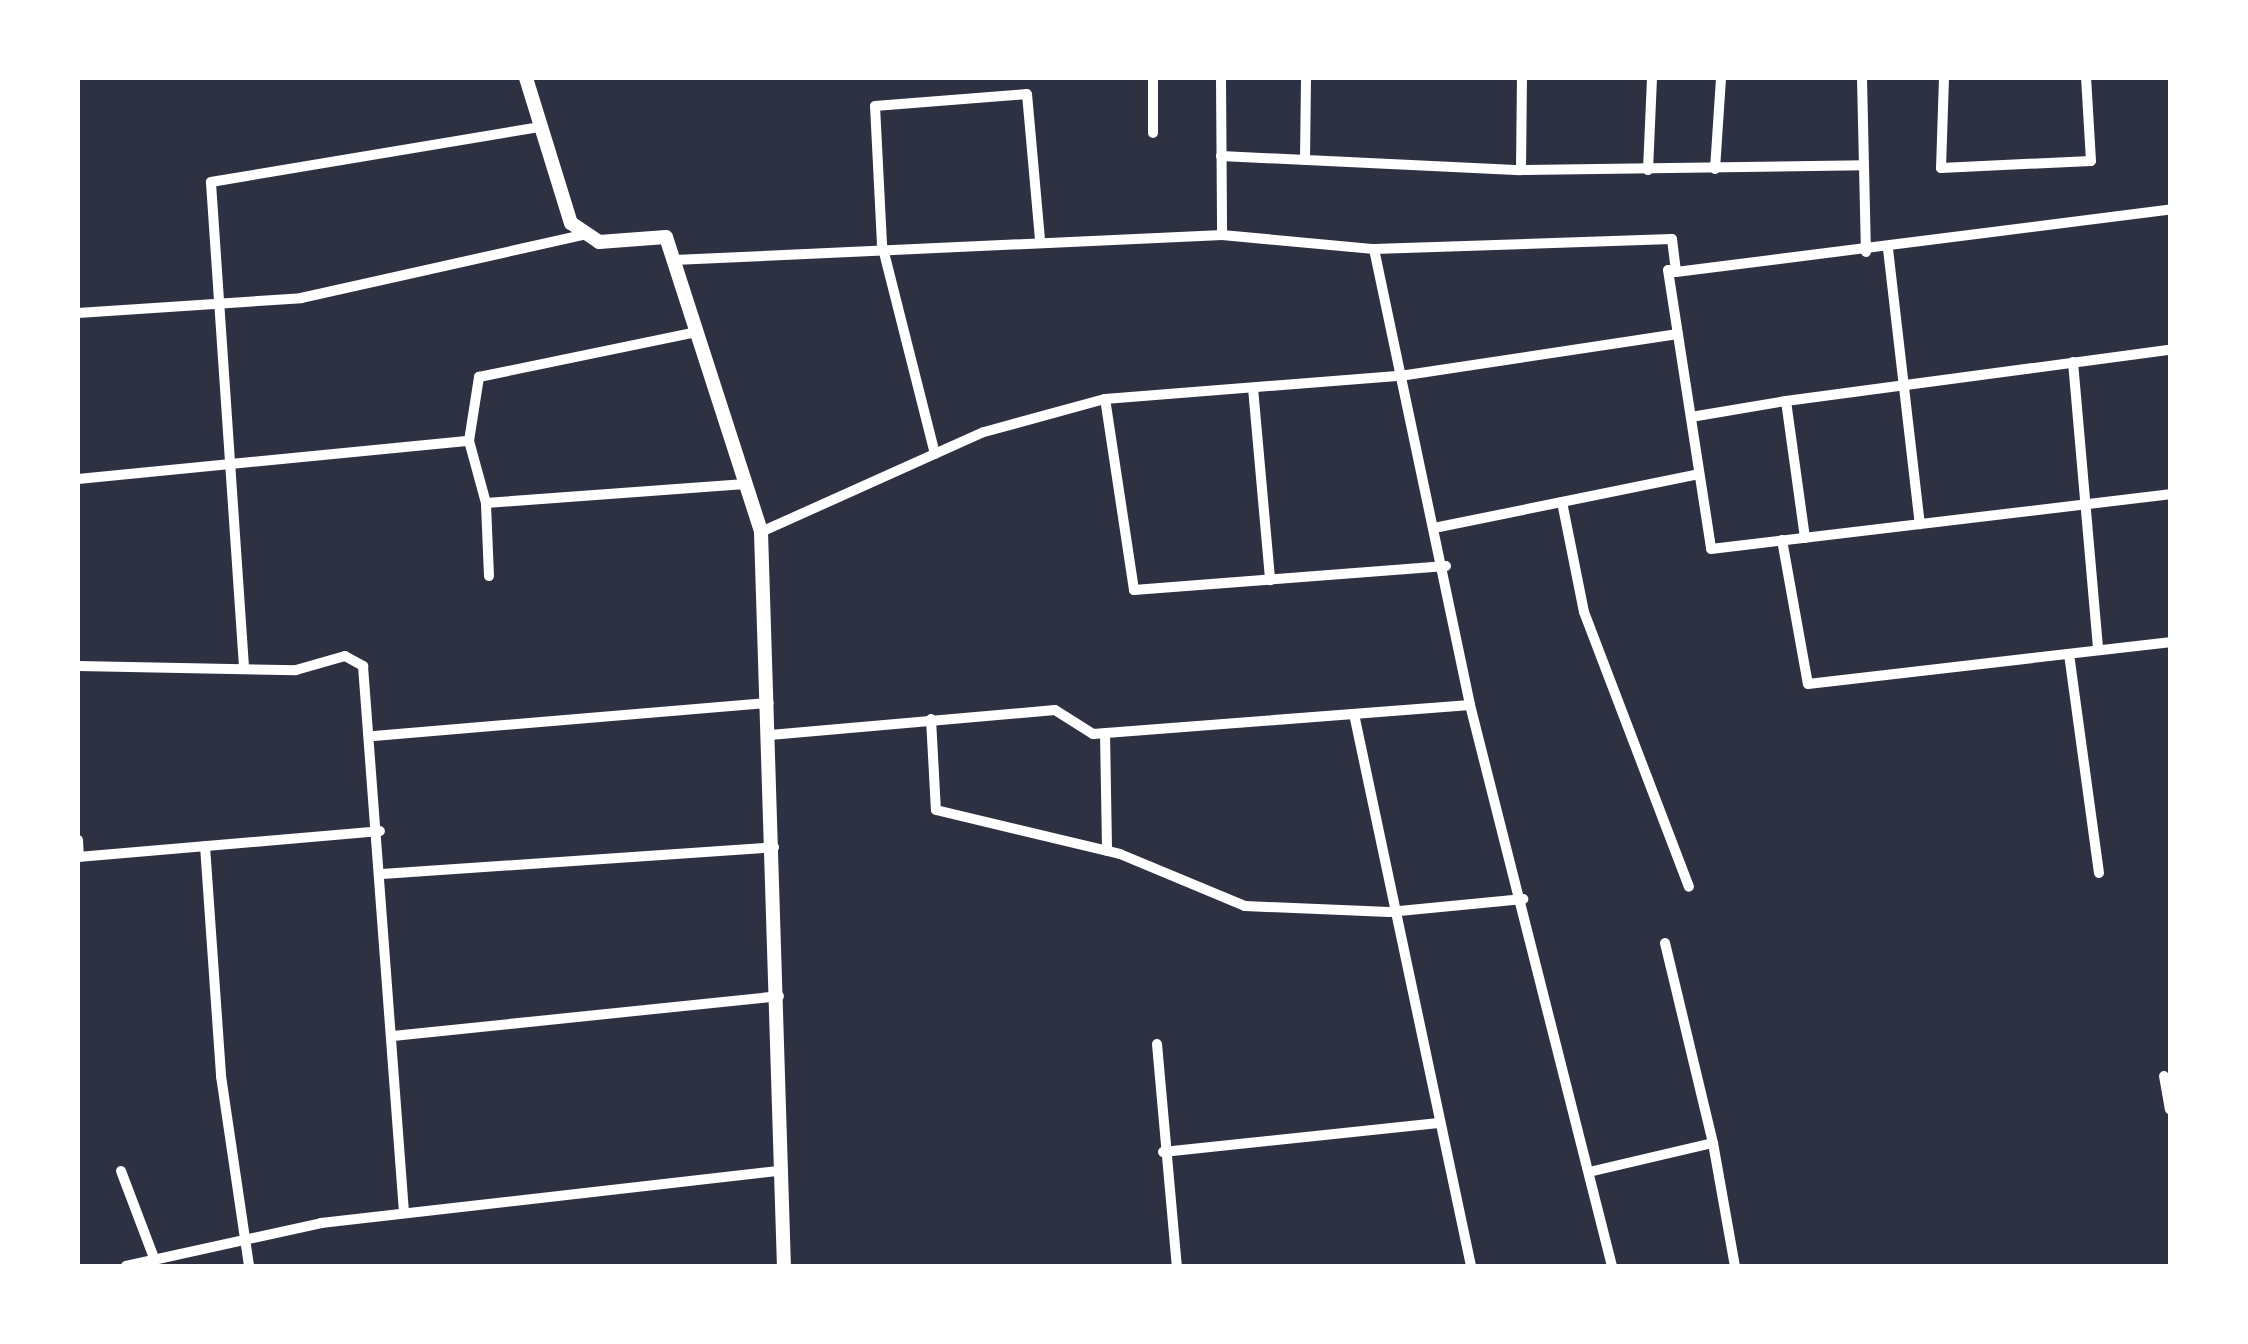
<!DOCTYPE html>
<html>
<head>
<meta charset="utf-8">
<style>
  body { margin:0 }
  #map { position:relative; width:2248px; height:1344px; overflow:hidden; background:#2d3142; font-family:Helvetica,sans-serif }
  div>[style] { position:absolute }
  .minor>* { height:10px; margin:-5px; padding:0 5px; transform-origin:5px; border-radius:5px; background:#fff }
  .tertiary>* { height:14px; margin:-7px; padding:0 7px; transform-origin:7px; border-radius:7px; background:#fff }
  span { translate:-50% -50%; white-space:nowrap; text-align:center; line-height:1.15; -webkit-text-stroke:8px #fff; paint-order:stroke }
  .frame { position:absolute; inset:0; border:80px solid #fff; pointer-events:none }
</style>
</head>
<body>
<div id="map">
  <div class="minor">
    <i style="left:1221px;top:78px;width:157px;rotate:89.6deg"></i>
    <i style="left:1862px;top:78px;width:174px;rotate:88.7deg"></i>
    <i style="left:1944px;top:78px;width:90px;rotate:91.9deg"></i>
    <i style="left:1941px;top:168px;width:150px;rotate:-2.7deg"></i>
    <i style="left:2091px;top:161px;width:83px;rotate:-93.4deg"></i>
    <i style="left:1153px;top:133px;width:55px;rotate:-90deg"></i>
    <i style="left:1221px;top:156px;width:300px;rotate:2.7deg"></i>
    <i style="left:1521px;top:170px;width:343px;rotate:-0.8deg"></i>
    <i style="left:1305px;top:160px;width:82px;rotate:-89.3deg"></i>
    <i style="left:1715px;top:169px;width:91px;rotate:-86.2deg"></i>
    <i style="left:1521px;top:170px;width:92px;rotate:-89.4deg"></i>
    <i style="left:1648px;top:170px;width:92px;rotate:-87.5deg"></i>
    <i style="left:1374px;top:249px;width:466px;rotate:78.1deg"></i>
    <i style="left:1470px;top:705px;width:579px;rotate:75.8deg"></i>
    <i style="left:1888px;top:249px;width:277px;rotate:83.4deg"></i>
    <i style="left:674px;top:260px;width:549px;rotate:-2.61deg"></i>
    <i style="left:1222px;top:235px;width:153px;rotate:5.3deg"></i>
    <i style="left:1374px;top:249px;width:298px;rotate:-1.9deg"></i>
    <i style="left:1672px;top:239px;width:33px;rotate:83deg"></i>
    <i style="left:1676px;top:272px;width:498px;rotate:-7.2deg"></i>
    <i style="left:1676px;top:272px;width:8px;rotate:-166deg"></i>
    <i style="left:1668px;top:270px;width:282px;rotate:81.2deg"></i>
    <i style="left:1711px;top:549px;width:462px;rotate:-6.8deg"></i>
    <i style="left:78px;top:313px;width:224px;rotate:-3.8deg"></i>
    <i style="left:301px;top:298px;width:288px;rotate:-12.6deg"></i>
    <i style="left:2073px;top:362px;width:289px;rotate:85deg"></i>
    <i style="left:1253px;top:388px;width:193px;rotate:84.9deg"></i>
    <i style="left:1691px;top:417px;width:96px;rotate:-9.6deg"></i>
    <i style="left:935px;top:454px;width:217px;rotate:-104.2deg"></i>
    <i style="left:882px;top:244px;width:138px;rotate:-92.9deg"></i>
    <i style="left:875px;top:106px;width:152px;rotate:-4.5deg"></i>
    <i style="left:1027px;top:94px;width:147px;rotate:84.9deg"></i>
    <i style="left:78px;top:479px;width:393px;rotate:-5.6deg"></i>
    <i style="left:1562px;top:502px;width:112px;rotate:78.7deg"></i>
    <i style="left:1584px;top:612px;width:294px;rotate:69.1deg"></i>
    <i style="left:486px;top:503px;width:260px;rotate:-4.2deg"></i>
    <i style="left:1439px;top:527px;width:265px;rotate:-11.5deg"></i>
    <i style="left:761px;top:532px;width:244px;rotate:-24.2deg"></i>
    <i style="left:984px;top:432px;width:125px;rotate:-15.3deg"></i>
    <i style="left:1805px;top:538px;width:138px;rotate:-97.9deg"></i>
    <i style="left:1786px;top:401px;width:387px;rotate:-7.6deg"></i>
    <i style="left:1782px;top:540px;width:146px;rotate:79.8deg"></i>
    <i style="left:1808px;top:684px;width:364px;rotate:-6.6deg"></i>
    <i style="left:1446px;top:566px;width:313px;rotate:175.6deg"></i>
    <i style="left:1134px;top:590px;width:193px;rotate:-98.6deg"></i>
    <i style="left:1105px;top:399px;width:296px;rotate:-4.5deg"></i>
    <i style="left:1400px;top:376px;width:281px;rotate:-8.6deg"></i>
    <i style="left:489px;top:576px;width:73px;rotate:-92.4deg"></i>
    <i style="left:486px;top:503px;width:64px;rotate:-105.3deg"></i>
    <i style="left:469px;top:441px;width:65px;rotate:-81.1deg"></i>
    <i style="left:479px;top:377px;width:223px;rotate:-11.7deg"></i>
    <i style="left:2069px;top:654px;width:221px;rotate:82.2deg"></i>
    <i style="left:78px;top:666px;width:218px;rotate:1.1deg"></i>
    <i style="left:296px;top:670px;width:51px;rotate:-15.9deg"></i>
    <i style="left:345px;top:656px;width:21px;rotate:29deg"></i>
    <i style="left:363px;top:666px;width:548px;rotate:85.71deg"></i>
    <i style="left:244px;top:667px;width:486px;rotate:-93.9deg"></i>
    <i style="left:211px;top:182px;width:334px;rotate:-9.5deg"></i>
    <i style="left:1354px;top:714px;width:564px;rotate:78.03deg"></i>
    <i style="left:931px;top:719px;width:91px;rotate:86.9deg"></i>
    <i style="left:936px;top:810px;width:189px;rotate:13.4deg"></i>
    <i style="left:1120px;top:854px;width:135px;rotate:22.6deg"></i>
    <i style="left:1245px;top:906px;width:144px;rotate:2.4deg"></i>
    <i style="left:1389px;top:912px;width:135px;rotate:-5.5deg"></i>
    <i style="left:1105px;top:733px;width:118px;rotate:89deg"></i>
    <i style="left:770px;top:735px;width:286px;rotate:-5deg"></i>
    <i style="left:1055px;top:710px;width:45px;rotate:32.3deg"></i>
    <i style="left:1093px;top:734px;width:378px;rotate:-4.4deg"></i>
    <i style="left:374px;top:736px;width:396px;rotate:-4.8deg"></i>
    <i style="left:78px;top:840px;width:17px;rotate:87deg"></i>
    <i style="left:205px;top:846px;width:231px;rotate:86deg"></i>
    <i style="left:221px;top:1076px;width:192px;rotate:81.6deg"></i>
    <i style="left:78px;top:857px;width:303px;rotate:-4.9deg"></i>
    <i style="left:382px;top:874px;width:393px;rotate:-3.9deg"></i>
    <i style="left:1665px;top:943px;width:206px;rotate:76.5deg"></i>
    <i style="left:393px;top:1036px;width:388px;rotate:-5.9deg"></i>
    <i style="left:1157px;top:1044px;width:223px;rotate:84.9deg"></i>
    <i style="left:2164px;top:1076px;width:34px;rotate:80deg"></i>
    <i style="left:1163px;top:1152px;width:277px;rotate:-6deg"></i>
    <i style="left:121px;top:1171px;width:93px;rotate:69.2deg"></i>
    <i style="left:1589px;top:1172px;width:127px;rotate:-13.2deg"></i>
    <i style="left:1713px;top:1143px;width:125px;rotate:79.9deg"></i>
    <i style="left:126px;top:1266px;width:200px;rotate:-12.4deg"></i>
    <i style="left:321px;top:1223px;width:465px;rotate:-6.5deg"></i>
  </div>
  <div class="tertiary">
    <i style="left:526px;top:78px;width:152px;rotate:72.8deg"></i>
    <i style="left:571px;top:223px;width:34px;rotate:34deg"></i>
    <i style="left:599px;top:242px;width:67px;rotate:-4.3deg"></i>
    <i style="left:666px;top:237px;width:310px;rotate:72.1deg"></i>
    <i style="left:761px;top:532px;width:734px;rotate:88.21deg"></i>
  </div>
  <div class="frame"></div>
</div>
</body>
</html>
